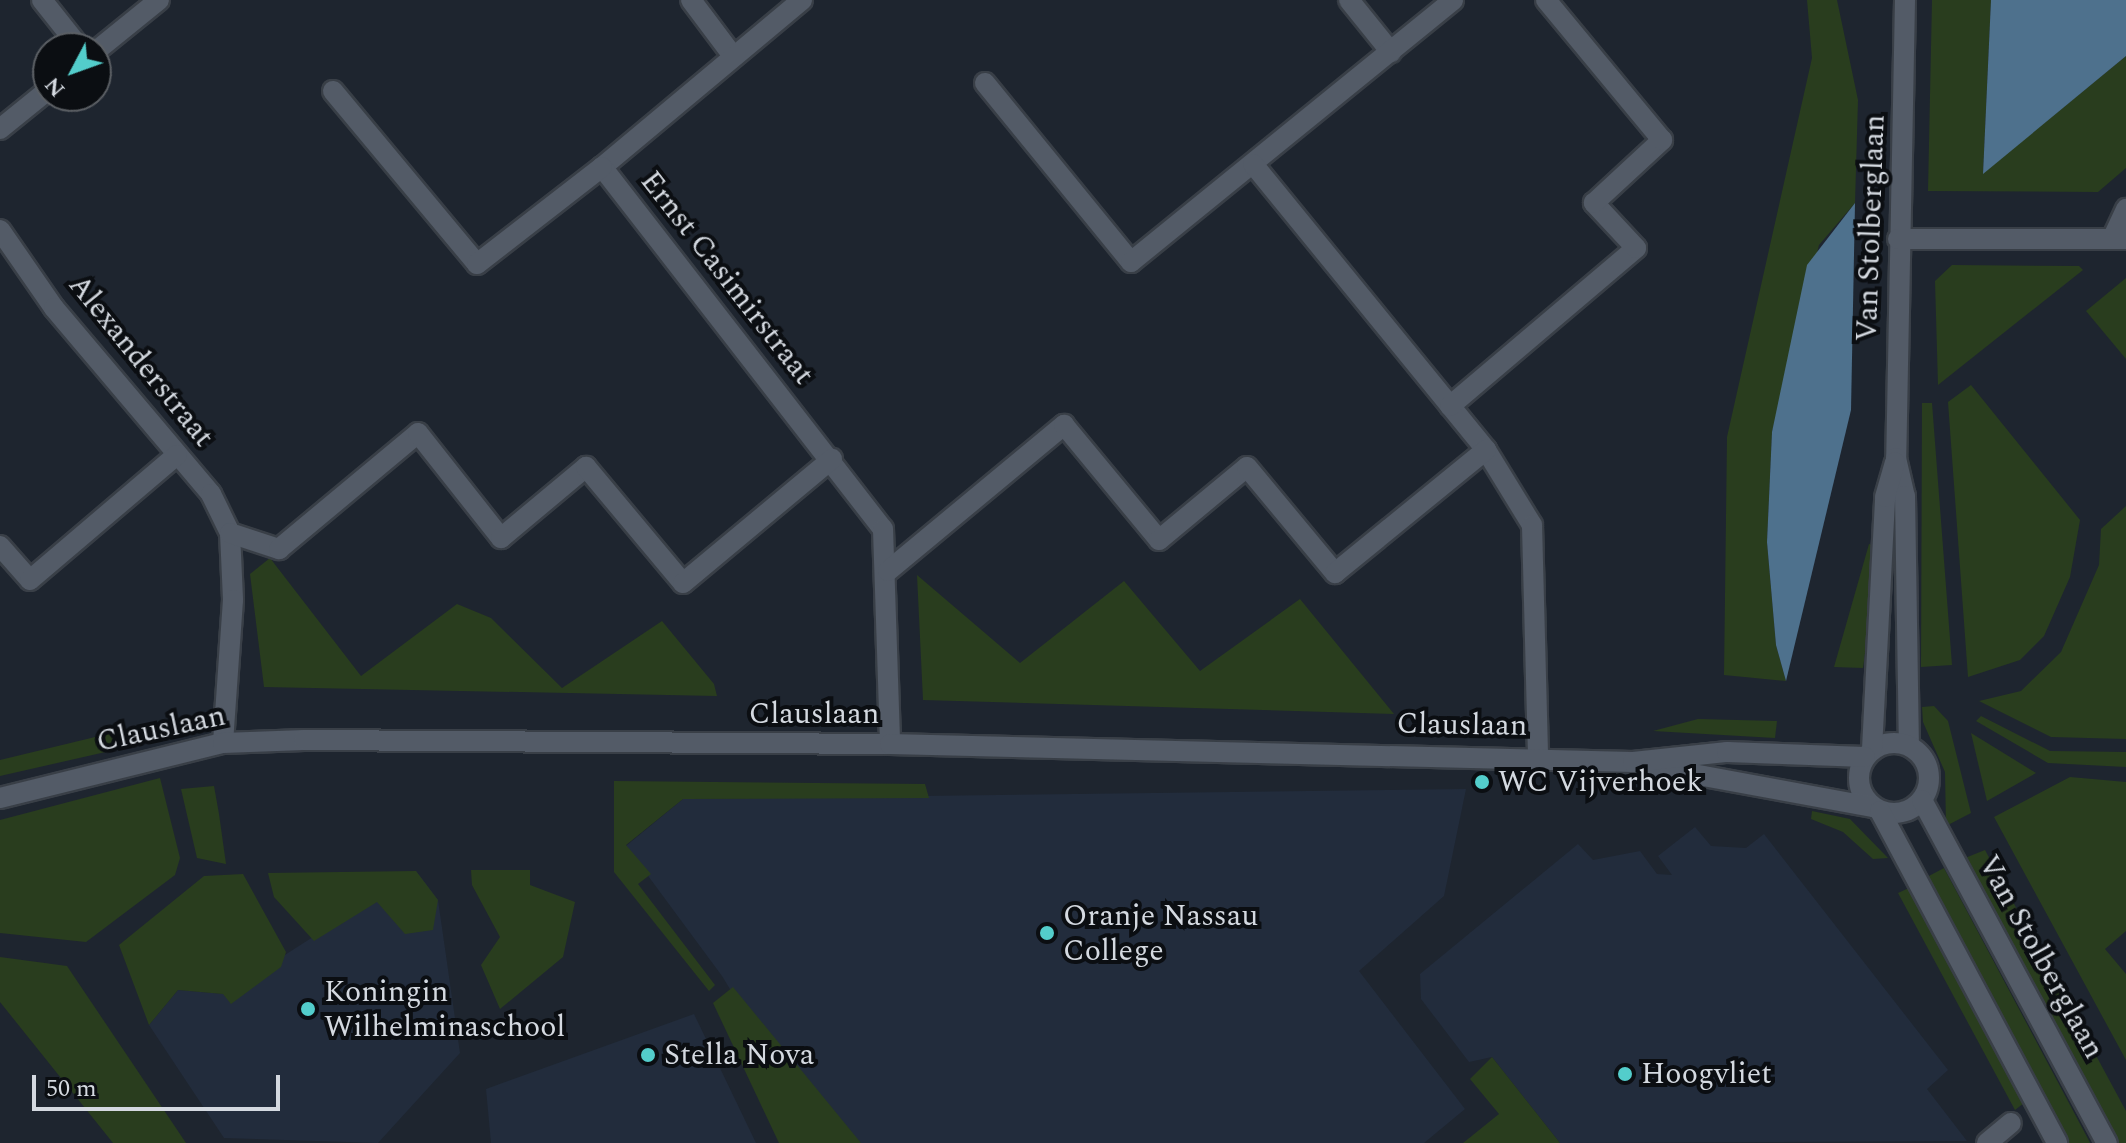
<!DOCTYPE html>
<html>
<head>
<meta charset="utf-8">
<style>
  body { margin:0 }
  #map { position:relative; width:2126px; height:1143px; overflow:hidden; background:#1e252f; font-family:Spectral,serif }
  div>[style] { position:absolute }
  .built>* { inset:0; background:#222c3c }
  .green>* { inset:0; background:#293d1e; transform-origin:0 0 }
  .water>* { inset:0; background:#4e718d }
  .roads { filter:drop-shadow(2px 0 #393f47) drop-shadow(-2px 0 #393f47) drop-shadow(0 2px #393f47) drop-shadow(0 -2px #393f47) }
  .minor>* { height:20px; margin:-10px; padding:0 10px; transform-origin:10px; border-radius:10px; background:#535b67 }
  .minor>.ring { margin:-10px; padding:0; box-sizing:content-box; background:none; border:20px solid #535b67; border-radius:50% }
  .dots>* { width:22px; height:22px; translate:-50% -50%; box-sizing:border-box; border:4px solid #0b0e12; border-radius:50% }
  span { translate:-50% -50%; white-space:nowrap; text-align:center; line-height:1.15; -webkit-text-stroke:8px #0b0e12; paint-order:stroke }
  .street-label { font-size:30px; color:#d4d9e0 }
  .poi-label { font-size:30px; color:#d4d9e0 }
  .left { translate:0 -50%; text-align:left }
  .north { position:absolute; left:32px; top:32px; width:80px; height:80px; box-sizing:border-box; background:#0b0e12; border:2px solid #5b5f64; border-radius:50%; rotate:229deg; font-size:22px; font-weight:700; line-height:32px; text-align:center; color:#d4d9e0 }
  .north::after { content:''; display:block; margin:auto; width:28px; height:36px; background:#53cdcb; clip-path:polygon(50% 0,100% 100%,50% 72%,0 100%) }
  .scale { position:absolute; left:32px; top:1075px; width:248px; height:36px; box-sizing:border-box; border:4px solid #d4d9e0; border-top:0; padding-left:10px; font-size:24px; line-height:28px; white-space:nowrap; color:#d4d9e0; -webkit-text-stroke:6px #0b0e12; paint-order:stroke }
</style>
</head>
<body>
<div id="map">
  <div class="built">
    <i style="clip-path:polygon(1466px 789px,1444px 896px,1359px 971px,1465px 1109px,1424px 1143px,824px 1143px,722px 976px,626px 846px,683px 799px)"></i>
    <i style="clip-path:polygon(1695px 827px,1711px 846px,1746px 848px,1764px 834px,1948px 1070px,1927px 1089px,1967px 1141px,1560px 1143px,1492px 1057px,1469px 1062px,1421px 999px,1420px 974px,1578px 844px,1593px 860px,1640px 851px,1657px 874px,1672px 875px,1658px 856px)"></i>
    <i style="clip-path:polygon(416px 871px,438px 900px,460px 1053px,378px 1143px,224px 1138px,149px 1025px,178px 990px,224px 994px)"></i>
    <i style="clip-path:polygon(694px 1014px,756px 1143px,491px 1143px,486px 1089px)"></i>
  </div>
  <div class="green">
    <i style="clip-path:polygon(1807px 0,1837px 0,1858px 100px,1855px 203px,1819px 245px,1772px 432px,1767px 542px,1776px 645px,1786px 681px,1724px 675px,1727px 437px,1812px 58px)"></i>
    <i style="clip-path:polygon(1932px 0,1991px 0,1983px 173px,2126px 56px,2126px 168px,2098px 192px,1928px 191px)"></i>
    <i style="clip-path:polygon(1952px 265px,2079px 266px,2083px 270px,1938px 385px,1935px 281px)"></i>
    <i style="clip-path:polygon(2126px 278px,2126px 359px,2086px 311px)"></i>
    <i style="clip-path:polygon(1971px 385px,2080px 520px,2070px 577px,2044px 636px,2020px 660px,1968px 677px,1948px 402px)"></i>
    <i style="clip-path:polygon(1922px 403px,1932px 403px,1952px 665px,1921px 667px)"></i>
    <i style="clip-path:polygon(2126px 506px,2126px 739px,2051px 737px,1979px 701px,2021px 691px,2061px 652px,2099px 565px,2101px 529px)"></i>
    <i style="clip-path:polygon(1869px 544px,1880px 546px,1863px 668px,1834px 667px)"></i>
    <i style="clip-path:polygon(270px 558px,361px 676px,457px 604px,491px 618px,562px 688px,662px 621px,714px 684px,717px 696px,264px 687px,250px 574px)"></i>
    <i style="clip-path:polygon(917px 575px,1020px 663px,1124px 581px,1200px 671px,1300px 599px,1394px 714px,923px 700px)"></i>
    <i style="clip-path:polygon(1934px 706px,1948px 721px,1971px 813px,1946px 826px,1945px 772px,1923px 722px,1922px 707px)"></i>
    <i style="clip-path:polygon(1981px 716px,2050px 751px,2126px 752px,2126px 767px,2048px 763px,1976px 721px)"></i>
    <i style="clip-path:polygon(1698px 719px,1777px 721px,1775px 738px,1653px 731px)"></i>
    <i style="clip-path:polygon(149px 724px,154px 741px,0 776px,0 760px)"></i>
    <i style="clip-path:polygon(1971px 733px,2036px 773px,1987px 801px)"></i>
    <i style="clip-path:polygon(2070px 777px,2126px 782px,2126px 931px,2105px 949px,2126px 974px,2126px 1060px,1994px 817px)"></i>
    <i style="clip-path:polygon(160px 778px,180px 858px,175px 875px,86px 942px,0 933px,0 820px)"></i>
    <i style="clip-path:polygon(614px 781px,925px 784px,929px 798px,683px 799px,626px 845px,651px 874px,638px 884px,715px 985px,709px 991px,614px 872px)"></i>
    <i style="clip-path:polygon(214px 786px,219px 814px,226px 864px,197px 858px,181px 789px)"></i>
    <i style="clip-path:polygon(1812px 811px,1850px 819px,1888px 858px,1873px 859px,1843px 832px,1811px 819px)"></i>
    <i style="clip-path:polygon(1985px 850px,2126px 1111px,2126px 1143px,2117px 1143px,1965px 858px)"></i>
    <i style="left:1944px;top:868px;width:312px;height:22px;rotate:62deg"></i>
    <i style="clip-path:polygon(471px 870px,530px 870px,530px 885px,575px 902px,563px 957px,500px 1009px,481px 965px,500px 937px,472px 885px)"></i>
    <i style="clip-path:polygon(416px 871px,438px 900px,433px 930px,405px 934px,377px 902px,314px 941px,274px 897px,268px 873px)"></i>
    <i style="clip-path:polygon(243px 874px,286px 952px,281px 967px,231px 1004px,223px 994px,178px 990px,149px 1025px,119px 945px,204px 876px)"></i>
    <i style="clip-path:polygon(1911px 887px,2024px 1103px,2015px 1110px,1898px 893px)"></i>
    <i style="clip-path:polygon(0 957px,67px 966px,186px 1143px,113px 1143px,0 1002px)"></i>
    <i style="clip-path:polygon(733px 987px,861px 1143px,779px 1143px,713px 1003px)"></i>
    <i style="clip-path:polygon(1492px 1057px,1560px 1143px,1463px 1143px,1499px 1114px,1470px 1079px)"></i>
  </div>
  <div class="water">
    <i style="clip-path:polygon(1991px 0,2126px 0,2126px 56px,1983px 174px)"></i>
    <i style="clip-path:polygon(1855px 203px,1851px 410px,1786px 681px,1776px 645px,1767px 542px,1772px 432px,1807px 265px)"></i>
  </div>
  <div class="roads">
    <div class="minor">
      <i style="left:42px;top:0;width:61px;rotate:51.6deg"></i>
      <i style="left:691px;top:0;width:70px;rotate:53.1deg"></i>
      <i style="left:802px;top:0;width:261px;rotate:140.1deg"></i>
      <i style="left:602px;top:167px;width:458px;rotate:52.2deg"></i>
      <i style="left:883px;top:529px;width:215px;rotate:88.1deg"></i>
      <i style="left:1349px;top:0;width:67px;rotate:51.1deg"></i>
      <i style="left:1905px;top:0;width:458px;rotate:91.1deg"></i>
      <i style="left:1896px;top:458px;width:39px;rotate:77deg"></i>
      <i style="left:1905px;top:496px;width:249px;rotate:89.1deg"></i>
      <i style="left:96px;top:51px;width:81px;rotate:-39deg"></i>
      <i style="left:985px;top:83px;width:231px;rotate:50.8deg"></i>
      <i style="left:1131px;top:262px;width:415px;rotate:-39.1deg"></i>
      <i style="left:333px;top:91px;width:225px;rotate:50.2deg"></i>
      <i style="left:477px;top:264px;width:158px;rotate:-37.8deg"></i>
      <i style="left:0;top:129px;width:62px;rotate:-39.1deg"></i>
      <i style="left:1253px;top:164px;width:369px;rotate:50.8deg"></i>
      <i style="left:1486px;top:450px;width:88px;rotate:58.5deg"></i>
      <i style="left:1532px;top:525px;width:231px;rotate:88.5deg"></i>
      <i style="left:0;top:230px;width:95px;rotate:55.3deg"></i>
      <i style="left:54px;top:308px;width:243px;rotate:49.8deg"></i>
      <i style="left:211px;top:494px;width:43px;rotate:64deg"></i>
      <i style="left:230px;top:533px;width:67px;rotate:87.4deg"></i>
      <i style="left:233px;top:600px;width:143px;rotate:94deg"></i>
      <i style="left:2114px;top:235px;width:29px;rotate:-65deg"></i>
      <i style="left:1898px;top:239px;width:228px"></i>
      <i style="left:1450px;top:406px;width:244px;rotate:-40.3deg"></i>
      <i style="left:1636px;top:248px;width:62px;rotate:-133deg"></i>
      <i style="left:1594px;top:203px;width:93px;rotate:-42.8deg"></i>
      <i style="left:1662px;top:140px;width:182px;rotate:-129.6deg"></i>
      <i style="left:230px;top:533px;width:52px;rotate:18.1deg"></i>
      <i style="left:279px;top:549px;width:181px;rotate:-39.8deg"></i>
      <i style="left:418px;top:433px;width:134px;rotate:51.7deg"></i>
      <i style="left:501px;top:538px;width:111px;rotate:-39.9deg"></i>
      <i style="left:586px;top:467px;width:151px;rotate:50.1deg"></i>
      <i style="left:683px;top:583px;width:194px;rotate:-39.8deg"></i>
      <i style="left:0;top:546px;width:45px;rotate:48.6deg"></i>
      <i style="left:30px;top:580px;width:193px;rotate:-40.4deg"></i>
      <i style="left:888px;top:571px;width:229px;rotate:-39.7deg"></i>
      <i style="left:1064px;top:425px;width:149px;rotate:50.4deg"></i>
      <i style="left:1159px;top:540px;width:114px;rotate:-39.7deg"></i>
      <i style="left:1247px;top:467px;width:138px;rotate:50.3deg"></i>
      <i style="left:1335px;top:573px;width:195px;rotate:-39.2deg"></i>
      <i class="ring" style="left:1859px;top:743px;width:50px;height:50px"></i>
      <i style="left:1872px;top:749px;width:252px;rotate:-87deg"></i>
      <i style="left:1885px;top:497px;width:36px;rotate:-74deg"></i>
      <i style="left:1649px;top:766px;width:228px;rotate:10.4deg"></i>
      <i style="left:0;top:798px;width:230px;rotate:-13.9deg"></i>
      <i style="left:223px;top:743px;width:81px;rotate:-2.1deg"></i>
      <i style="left:304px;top:740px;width:586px;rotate:0.39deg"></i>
      <i style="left:890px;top:744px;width:743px;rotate:1.39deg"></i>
      <i style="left:1633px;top:762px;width:95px;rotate:-6.1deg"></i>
      <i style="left:1727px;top:752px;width:138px;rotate:2.1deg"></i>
      <i style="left:1922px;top:800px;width:390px;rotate:61.7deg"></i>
      <i style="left:1880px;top:811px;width:376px;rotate:61.9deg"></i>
      <i style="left:1987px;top:1143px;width:31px;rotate:-40deg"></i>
    </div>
  </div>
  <div class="dots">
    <i style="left:1482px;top:782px;background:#53cdcb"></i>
    <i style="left:1047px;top:933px;background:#53cdcb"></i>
    <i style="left:308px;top:1009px;background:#53cdcb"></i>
    <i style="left:648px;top:1055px;background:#53cdcb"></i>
    <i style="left:1625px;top:1074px;background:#53cdcb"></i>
  </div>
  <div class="street-label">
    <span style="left:1871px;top:228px;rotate:-88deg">Van Stolberglaan</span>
    <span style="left:727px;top:278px;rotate:52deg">Ernst Casimirstraat</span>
    <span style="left:141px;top:361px;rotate:51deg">Alexanderstraat</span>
    <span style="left:814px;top:714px">Clauslaan</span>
    <span style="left:1462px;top:725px;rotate:1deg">Clauslaan</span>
    <span style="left:161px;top:729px;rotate:-12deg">Clauslaan</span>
    <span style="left:2041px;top:957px;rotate:61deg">Van Stolberglaan</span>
  </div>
  <div class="poi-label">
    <span class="left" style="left:1498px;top:782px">WC Vijverhoek</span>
    <span class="left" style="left:1063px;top:933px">Oranje Nassau<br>College</span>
    <span class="left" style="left:324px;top:1009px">Koningin<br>Wilhelminaschool</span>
    <span class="left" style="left:664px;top:1055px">Stella Nova</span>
    <span class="left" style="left:1641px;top:1074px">Hoogvliet</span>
  </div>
  <div class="north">N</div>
  <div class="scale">50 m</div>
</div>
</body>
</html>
